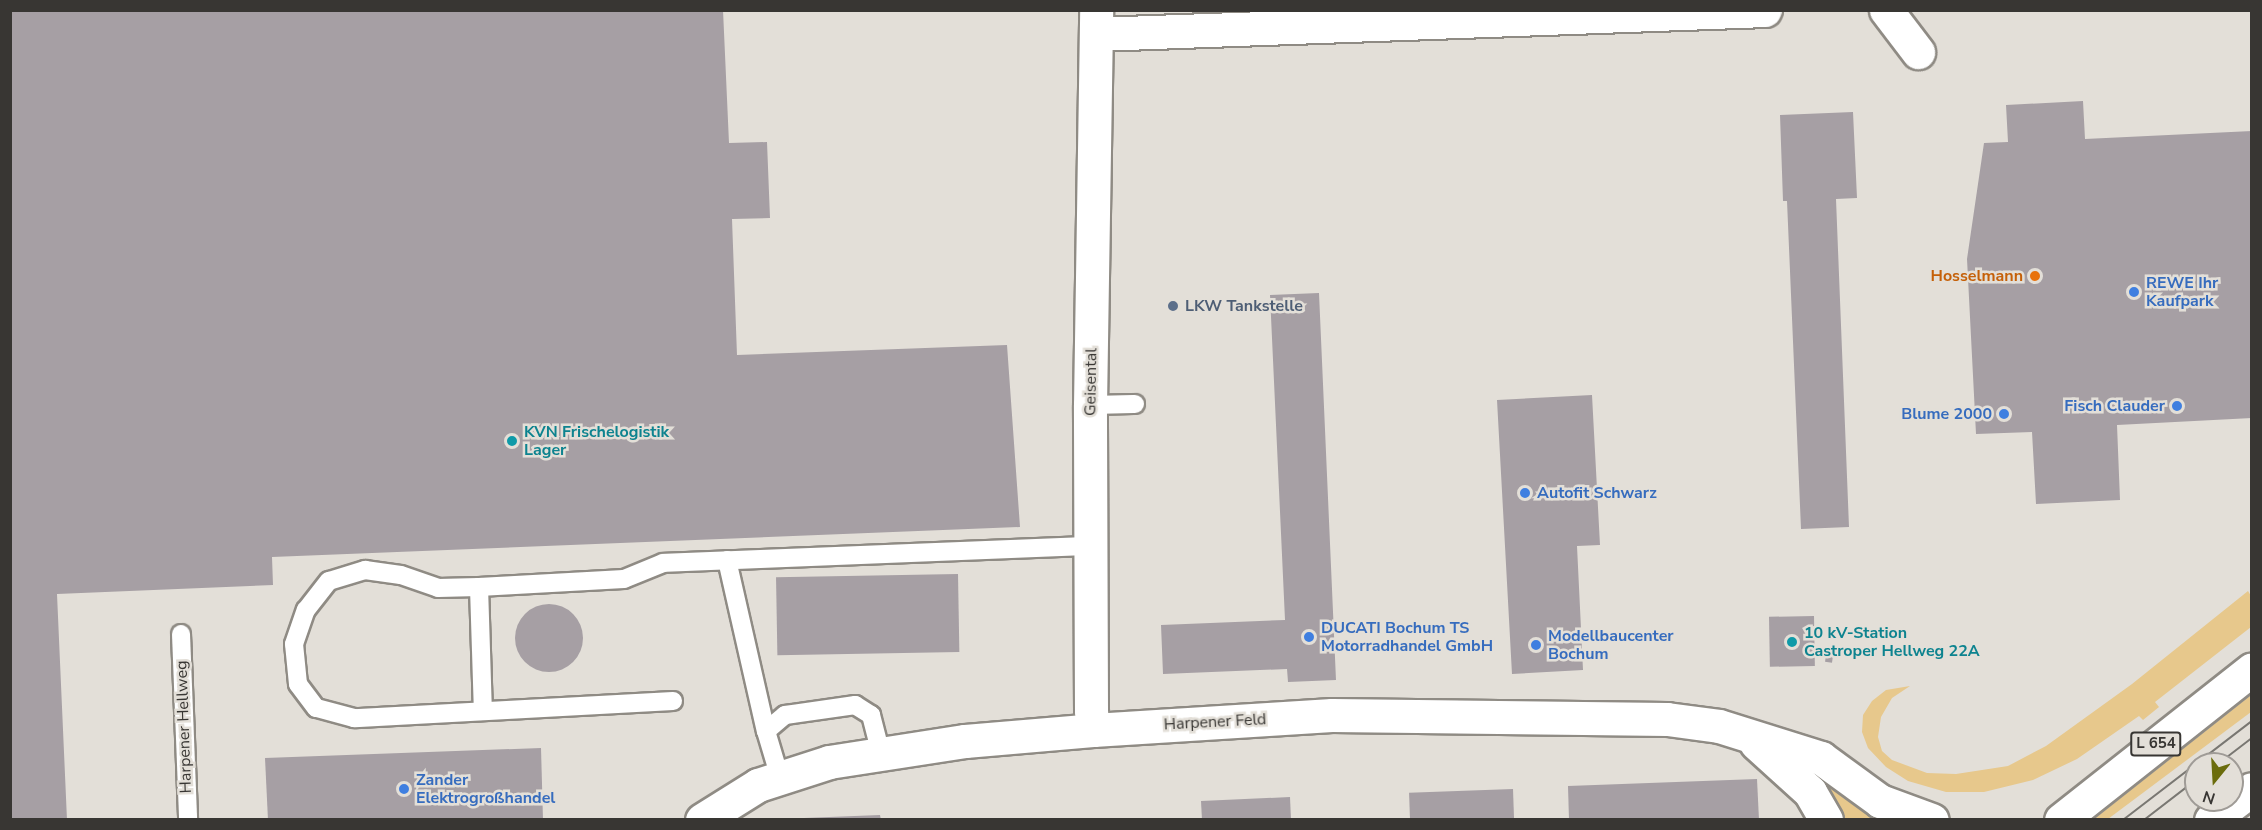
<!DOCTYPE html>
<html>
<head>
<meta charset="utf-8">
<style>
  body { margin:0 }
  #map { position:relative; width:2262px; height:830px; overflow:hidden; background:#e3dfd8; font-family:"Nunito Sans",sans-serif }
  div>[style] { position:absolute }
  .green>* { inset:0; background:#e7c88c }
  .building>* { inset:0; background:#a69fa4; transform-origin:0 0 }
  .round { border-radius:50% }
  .roads { filter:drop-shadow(2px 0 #8f8b84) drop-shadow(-2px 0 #8f8b84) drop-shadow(0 2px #8f8b84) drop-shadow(0 -2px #8f8b84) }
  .service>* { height:18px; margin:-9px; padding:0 9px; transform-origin:9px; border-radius:9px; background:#fff }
  .minor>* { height:33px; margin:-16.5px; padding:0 16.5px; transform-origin:16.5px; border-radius:16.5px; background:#fff }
  .primary>* { height:33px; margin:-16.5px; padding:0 16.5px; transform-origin:16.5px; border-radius:16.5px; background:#fff }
  .tram>* { height:1.5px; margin:-0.75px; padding:0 0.75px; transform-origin:0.75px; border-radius:0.75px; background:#797772 }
  .dots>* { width:16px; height:16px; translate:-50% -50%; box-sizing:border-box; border:3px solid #e3dfd8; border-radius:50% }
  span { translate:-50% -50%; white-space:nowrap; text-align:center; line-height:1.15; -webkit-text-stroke:5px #e3dfd8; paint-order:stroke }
  .shield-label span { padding:2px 4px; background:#e3dfd8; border:2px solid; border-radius:4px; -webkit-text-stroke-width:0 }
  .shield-label { font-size:15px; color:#383633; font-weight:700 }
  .food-label { font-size:16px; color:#c56008; font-weight:700 }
  .right { translate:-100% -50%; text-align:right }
  .shop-label { font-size:16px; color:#366cbe; font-weight:700 }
  .left { translate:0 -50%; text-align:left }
  .service-label { font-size:16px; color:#4e5e75; font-weight:700 }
  .street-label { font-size:16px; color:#383633 }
  .culture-label { font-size:16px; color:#0d838f; font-weight:700 }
  .frame { position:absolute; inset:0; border:12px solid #383633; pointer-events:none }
  .north { position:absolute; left:2184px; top:752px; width:60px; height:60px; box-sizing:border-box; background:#e3dfd8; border:2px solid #9f9b96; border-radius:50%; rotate:198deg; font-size:16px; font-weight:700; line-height:24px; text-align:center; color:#383633 }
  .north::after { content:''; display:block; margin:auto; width:21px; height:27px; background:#6b6c0c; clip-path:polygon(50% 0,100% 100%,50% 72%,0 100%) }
</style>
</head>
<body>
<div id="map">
  <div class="green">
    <i style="clip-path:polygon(2248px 591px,2251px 596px,2251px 627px,2155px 702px,2159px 707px,2143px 720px,2139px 716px,2077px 759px,2033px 780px,1984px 792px,1946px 792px,1908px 781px,1886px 767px,1868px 748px,1862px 732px,1863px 715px,1872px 701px,1886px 690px,1910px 686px,1892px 698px,1881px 717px,1878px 737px,1882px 751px,1892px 760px,1927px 773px,1956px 774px,2008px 766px,2046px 746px,2132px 684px)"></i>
    <i style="clip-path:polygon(2251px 695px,2251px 712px,2108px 819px,2094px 819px)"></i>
    <i style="clip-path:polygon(1823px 778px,1868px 812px,1882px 819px,1844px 819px,1833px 797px,1822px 783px)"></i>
  </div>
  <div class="building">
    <i style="clip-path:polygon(10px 10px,723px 10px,729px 143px,767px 142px,770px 218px,732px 219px,737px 355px,1007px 345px,1020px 527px,272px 557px,273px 585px,57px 594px,67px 820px,10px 820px)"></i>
    <i style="clip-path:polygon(2083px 101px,2085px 139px,2252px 131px,2252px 418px,2117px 425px,2120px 500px,2036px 504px,2032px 432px,1976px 434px,1967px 259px,1984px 143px,2008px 142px,2006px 105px)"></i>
    <i style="clip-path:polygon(1853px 112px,1857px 198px,1836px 199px,1849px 527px,1801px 529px,1787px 201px,1783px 201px,1780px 115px)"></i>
    <i style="clip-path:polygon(1319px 293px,1336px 680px,1288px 682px,1287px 669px,1163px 674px,1161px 625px,1285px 620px,1270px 295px)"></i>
    <i style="clip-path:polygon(1592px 395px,1600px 545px,1577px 546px,1583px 670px,1512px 674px,1497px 400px)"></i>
    <i style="left:958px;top:574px;width:78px;height:182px;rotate:89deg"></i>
    <i class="round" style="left:515px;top:604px;width:68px;height:68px"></i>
    <i style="left:1814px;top:616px;width:50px;height:45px;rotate:89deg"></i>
    <i style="left:1827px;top:648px;width:7px;height:14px;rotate:8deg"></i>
    <i style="clip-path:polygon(541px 748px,543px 820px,268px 820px,265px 758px)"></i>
    <i style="clip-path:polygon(1757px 779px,1759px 820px,1569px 820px,1568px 786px)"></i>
    <i style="left:1513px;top:789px;width:31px;height:104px;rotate:88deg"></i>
    <i style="clip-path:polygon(1290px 797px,1291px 820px,1202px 820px,1201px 801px)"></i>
    <i style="clip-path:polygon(880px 815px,881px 820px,804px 820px,804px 818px)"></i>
  </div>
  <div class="roads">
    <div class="service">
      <i style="left:1090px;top:405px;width:45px;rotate:-1.3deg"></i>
      <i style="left:727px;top:560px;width:175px;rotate:77.2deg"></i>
      <i style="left:479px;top:587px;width:124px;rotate:88.2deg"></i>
      <i style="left:181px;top:634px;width:186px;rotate:87.8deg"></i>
      <i style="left:673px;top:701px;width:319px;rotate:176.9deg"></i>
      <i style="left:354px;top:718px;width:39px;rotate:-165deg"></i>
      <i style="left:316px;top:708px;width:30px;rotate:-127deg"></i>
      <i style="left:298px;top:684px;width:40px;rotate:-95.7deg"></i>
      <i style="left:294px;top:644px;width:36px;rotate:-71deg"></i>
      <i style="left:306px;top:610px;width:37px;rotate:-52deg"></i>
      <i style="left:329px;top:581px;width:38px;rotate:-17deg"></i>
      <i style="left:365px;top:570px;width:36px;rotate:8deg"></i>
      <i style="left:401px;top:575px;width:39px;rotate:19deg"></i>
      <i style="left:438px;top:588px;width:41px;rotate:-1.4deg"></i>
      <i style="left:479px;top:587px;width:145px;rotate:-3.2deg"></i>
      <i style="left:624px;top:579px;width:42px;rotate:-22.3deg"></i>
      <i style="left:663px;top:563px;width:427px;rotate:-2.3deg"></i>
      <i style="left:780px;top:778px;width:49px;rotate:-106.6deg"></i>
      <i style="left:766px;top:731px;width:25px;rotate:-40deg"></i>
      <i style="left:785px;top:715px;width:71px;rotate:-8.1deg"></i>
      <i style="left:855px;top:705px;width:19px;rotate:32deg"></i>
      <i style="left:871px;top:715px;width:40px;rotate:75.6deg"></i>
    </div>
    <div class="minor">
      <i style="left:1886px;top:10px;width:53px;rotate:52.7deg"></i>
      <i style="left:1096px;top:34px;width:669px;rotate:-2.05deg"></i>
      <i style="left:1093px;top:730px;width:20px;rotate:-96deg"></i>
      <i style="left:1091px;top:710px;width:305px;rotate:-90.2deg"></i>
      <i style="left:1090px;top:405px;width:395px;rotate:-89.1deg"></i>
      <i style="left:1756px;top:743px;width:73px;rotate:42.2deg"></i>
      <i style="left:1810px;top:792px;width:32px;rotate:60deg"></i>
      <i style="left:702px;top:820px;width:66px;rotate:-32deg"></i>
      <i style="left:758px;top:785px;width:75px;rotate:-17.9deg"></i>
      <i style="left:829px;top:762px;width:138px;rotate:-8.8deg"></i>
      <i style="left:965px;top:741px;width:128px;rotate:-4.9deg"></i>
      <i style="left:1093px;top:730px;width:239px;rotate:-3.6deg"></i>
      <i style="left:1332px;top:715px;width:335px;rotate:0.7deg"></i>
      <i style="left:1667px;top:719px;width:52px;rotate:7.7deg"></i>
      <i style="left:1719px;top:726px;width:107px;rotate:17.4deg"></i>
      <i style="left:1821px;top:758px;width:73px;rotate:36.1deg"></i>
      <i style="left:1880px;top:801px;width:55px;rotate:20.1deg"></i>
    </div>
    <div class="primary">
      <i style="left:2061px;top:820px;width:243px;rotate:-38.3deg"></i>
      <i style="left:2211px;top:820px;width:51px;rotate:-37.1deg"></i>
    </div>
  </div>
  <div class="tram">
    <i style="left:2218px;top:764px;width:43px;rotate:-37.4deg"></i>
    <i style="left:2123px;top:820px;width:163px;rotate:-37.5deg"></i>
    <i style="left:2144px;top:820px;width:66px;rotate:-37.6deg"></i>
  </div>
  <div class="dots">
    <i style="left:2035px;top:276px;background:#e8710a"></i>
    <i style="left:2134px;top:292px;background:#3f7fe0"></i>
    <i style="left:1173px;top:306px;background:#5c6f8a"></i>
    <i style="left:2177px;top:406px;background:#3f7fe0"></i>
    <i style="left:2004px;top:414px;background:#3f7fe0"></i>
    <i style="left:512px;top:441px;background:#0f9aa8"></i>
    <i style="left:1525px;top:493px;background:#3f7fe0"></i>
    <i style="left:1309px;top:637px;background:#3f7fe0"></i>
    <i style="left:1792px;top:642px;background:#0f9aa8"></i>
    <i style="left:1536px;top:645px;background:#3f7fe0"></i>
    <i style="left:404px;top:789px;background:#3f7fe0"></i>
  </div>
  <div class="shield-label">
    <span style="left:2156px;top:744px">L 654</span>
  </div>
  <div class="food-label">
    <span class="right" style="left:2023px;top:276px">Hosselmann</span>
  </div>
  <div class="shop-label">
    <span class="left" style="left:2146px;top:292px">REWE Ihr<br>Kaufpark</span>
    <span class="right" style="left:2165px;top:406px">Fisch Clauder</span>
    <span class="right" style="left:1992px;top:414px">Blume 2000</span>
    <span class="left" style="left:1537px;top:493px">Autofit Schwarz</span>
    <span class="left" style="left:1321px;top:637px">DUCATI Bochum TS<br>Motorradhandel GmbH</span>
    <span class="left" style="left:1548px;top:645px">Modellbaucenter<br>Bochum</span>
    <span class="left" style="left:416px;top:789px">Zander<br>Elektrogroßhandel</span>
  </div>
  <div class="service-label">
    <span class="left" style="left:1185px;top:306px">LKW Tankstelle</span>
  </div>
  <div class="street-label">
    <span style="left:1091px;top:382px;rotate:-89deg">Geisental</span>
    <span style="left:1215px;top:722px;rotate:-3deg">Harpener Feld</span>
    <span style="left:184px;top:727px;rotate:-92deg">Harpener Hellweg</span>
  </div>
  <div class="culture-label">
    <span class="left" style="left:524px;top:441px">KVN Frischelogistik<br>Lager</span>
    <span class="left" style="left:1804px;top:642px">10 kV-Station<br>Castroper Hellweg 22A</span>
  </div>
  <div class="frame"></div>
  <div class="north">N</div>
</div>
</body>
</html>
